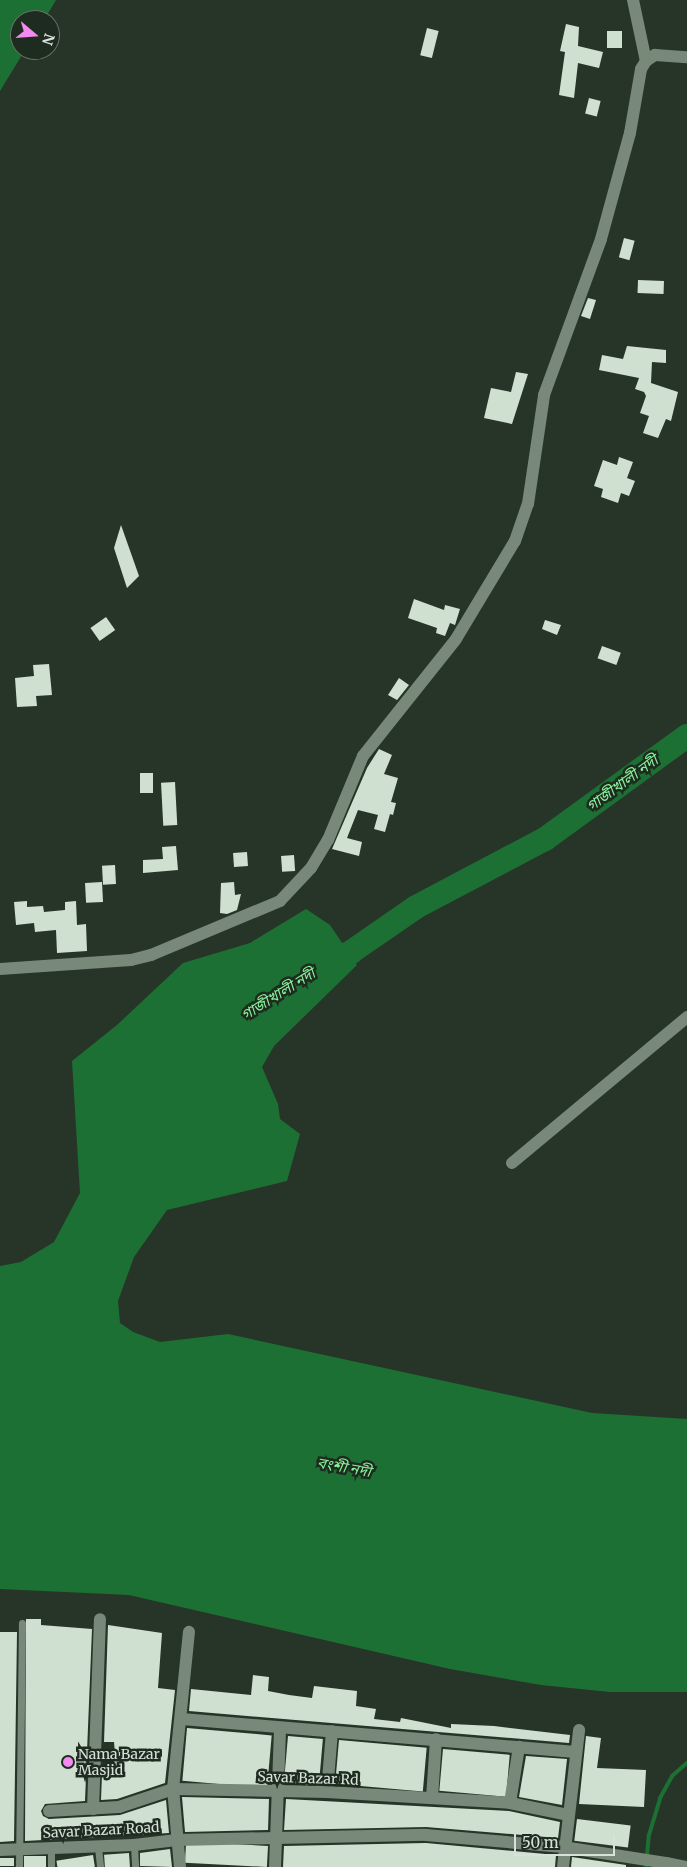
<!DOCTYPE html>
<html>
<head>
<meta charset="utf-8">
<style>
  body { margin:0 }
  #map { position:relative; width:687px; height:1867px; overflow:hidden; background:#273529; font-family:Merriweather,"Noto Sans Bengali",serif }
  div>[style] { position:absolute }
  .water>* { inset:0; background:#1d7033 }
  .stream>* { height:4px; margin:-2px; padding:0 2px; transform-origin:2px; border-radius:2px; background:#1d7033 }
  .river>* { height:24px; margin:-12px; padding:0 12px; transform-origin:12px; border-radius:12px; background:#1d7033 }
  .building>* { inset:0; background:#cfe0d1; transform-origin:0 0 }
  .service>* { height:7px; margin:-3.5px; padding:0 3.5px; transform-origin:3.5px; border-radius:3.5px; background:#788879 }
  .minor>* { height:12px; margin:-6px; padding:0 6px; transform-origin:6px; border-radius:6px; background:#788879 }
  .tertiary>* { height:12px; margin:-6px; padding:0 6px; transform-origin:6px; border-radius:6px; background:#788879 }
  .dots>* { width:14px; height:14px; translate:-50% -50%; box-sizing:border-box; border:2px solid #1e2b1f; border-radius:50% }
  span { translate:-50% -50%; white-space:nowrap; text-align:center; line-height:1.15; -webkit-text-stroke:5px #1e2b1f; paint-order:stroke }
  .poi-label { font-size:14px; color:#d8e1d9 }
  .left { translate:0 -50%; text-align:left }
  .street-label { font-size:14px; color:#d8e1d9 }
  .water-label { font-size:15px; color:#89f19b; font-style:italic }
  .north { position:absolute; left:10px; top:10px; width:50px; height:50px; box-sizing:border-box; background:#1e2b1f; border:1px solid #687469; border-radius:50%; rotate:108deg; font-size:14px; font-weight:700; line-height:20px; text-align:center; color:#d8e1d9 }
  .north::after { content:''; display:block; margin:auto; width:18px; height:22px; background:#f389f1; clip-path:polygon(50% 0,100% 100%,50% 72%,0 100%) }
  .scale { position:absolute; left:514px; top:1834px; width:101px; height:22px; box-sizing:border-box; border:2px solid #d8e1d9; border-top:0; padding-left:6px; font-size:15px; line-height:18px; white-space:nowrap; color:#d8e1d9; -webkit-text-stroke:4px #1e2b1f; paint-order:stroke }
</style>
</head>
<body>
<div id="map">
  <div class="water">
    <i style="clip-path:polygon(0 0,56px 0,44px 20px,20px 20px,20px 50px,25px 50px,0 91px)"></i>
    <i style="clip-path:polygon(306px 909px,330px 925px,357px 965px,274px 1046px,262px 1067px,278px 1104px,280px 1119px,300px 1134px,287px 1181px,167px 1210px,134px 1257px,118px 1301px,120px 1323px,133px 1332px,160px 1342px,228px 1334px,592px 1413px,687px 1419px,687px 1692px,610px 1692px,541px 1685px,450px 1669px,129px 1595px,0 1589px,0 1266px,21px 1262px,54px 1242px,80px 1193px,72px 1061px,117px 1025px,183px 963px,250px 943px)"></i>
  </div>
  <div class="stream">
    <i style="left:646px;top:1867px;width:32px;rotate:-85deg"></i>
    <i style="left:649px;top:1835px;width:39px;rotate:-73deg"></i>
    <i style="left:660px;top:1798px;width:25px;rotate:-61deg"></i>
    <i style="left:672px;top:1776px;width:20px;rotate:-41deg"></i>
  </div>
  <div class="river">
    <i style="left:322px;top:967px;width:33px;rotate:-27deg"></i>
    <i style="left:351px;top:952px;width:79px;rotate:-34.7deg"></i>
    <i style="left:416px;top:907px;width:146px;rotate:-27.8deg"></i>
    <i style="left:545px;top:839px;width:175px;rotate:-36deg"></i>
  </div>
  <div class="building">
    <i style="clip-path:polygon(566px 24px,579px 27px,578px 46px,603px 52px,599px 68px,578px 63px,574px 98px,559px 95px,565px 52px,560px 51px)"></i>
    <i style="left:427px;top:28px;width:12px;height:28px;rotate:14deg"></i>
    <i style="left:622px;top:31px;width:17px;height:15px;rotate:90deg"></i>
    <i style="left:589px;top:98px;width:12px;height:16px;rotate:14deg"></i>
    <i style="left:624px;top:238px;width:11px;height:20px;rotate:15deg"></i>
    <i style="left:638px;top:280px;width:26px;height:13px;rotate:2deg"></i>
    <i style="clip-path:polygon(588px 298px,596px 300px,590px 319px,581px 316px)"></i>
    <i style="clip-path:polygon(627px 346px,666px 350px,666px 363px,652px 362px,651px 383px,678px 392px,671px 421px,666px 419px,658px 438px,643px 433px,649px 416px,640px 413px,646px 396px,644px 392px,635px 389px,639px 378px,599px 370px,602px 355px,623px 359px)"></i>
    <i style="clip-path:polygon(516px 372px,528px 374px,512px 424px,484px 418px,491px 388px,511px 392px)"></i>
    <i style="clip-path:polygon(619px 457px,633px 462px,627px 478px,635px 481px,629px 496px,621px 493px,618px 503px,601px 497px,603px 489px,594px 486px,603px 460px,617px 465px)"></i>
    <i style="clip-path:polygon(121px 525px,139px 576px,127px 588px,114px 548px)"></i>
    <i style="clip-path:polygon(414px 599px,444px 610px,445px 605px,460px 609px,455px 625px,450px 623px,445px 636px,436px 633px,437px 628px,408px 618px)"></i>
    <i style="left:106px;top:617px;width:16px;height:19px;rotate:55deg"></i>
    <i style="clip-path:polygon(545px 620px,561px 625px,557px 635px,542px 629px)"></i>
    <i style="left:602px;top:646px;width:20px;height:13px;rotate:20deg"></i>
    <i style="clip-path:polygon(49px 664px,52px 695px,36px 696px,37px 706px,17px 707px,15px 678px,34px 676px,33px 665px)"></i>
    <i style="clip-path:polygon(399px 678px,409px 685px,397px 700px,388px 695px)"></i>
    <i style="clip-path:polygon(379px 749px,392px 755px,384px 774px,398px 778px,391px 802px,396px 803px,393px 815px,390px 814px,385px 832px,374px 829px,378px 815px,358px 810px,347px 838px,362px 842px,359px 856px,332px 849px,367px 768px)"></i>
    <i style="left:140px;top:773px;width:13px;height:20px"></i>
    <i style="left:175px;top:782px;width:43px;height:14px;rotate:87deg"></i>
    <i style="clip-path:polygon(176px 846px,178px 870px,143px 873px,143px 860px,163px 859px,162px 847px)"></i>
    <i style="left:247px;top:852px;width:14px;height:14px;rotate:86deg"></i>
    <i style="left:294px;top:855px;width:16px;height:13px;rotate:86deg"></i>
    <i style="left:115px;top:865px;width:19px;height:13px;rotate:87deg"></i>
    <i style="left:102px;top:882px;width:20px;height:17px;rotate:87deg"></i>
    <i style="clip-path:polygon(234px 882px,235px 895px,241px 894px,237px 910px,227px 914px,220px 913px,221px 883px)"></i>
    <i style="clip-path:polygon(27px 901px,27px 907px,43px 906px,44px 912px,65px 910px,65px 902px,76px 901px,77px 925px,86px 924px,87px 951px,57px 953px,56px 930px,35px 932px,34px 923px,16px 925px,14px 902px)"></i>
    <i style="clip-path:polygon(26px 1619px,41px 1619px,41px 1625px,92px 1629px,85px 1801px,45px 1804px,41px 1811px,43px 1816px,49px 1819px,120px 1815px,166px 1800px,169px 1833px,25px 1841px)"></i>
    <i style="clip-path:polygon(108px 1625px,162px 1633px,158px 1688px,175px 1690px,165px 1783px,117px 1799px,101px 1800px,102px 1775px,113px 1775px,115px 1753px,114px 1742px,104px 1742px)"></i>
    <i style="clip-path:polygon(0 1632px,17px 1632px,14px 1841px,0 1842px)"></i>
    <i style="clip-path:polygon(253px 1675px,269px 1677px,268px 1691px,289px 1695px,312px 1698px,314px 1686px,357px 1691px,356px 1706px,376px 1709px,374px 1719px,400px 1722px,401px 1718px,451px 1728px,451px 1724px,494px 1726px,570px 1735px,569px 1743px,189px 1711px,191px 1689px,251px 1695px)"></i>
    <i style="left:187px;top:1728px;width:85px;height:53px;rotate:5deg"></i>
    <i style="left:288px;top:1736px;width:35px;height:47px;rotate:5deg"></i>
    <i style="clip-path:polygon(586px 1736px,601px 1738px,597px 1768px,646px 1770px,644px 1807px,579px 1804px)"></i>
    <i style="left:339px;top:1740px;width:88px;height:44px;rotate:5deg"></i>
    <i style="left:443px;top:1749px;width:67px;height:42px;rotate:5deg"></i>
    <i style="clip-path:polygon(526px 1756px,567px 1759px,562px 1805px,519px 1797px)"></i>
    <i style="clip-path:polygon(182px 1797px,269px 1799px,268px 1830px,185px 1832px)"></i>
    <i style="clip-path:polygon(286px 1799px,509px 1811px,560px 1822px,558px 1838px,426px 1827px,284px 1830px)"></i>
    <i style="left:577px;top:1819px;width:54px;height:22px;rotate:7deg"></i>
    <i style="clip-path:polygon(426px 1843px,556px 1855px,555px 1867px,283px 1867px,284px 1846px)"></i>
    <i style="left:268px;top:1846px;width:21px;height:82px;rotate:93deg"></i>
    <i style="clip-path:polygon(170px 1849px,172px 1867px,140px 1866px,140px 1853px)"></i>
    <i style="left:129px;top:1853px;width:14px;height:25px;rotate:86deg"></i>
    <i style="left:93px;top:1855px;width:12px;height:37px;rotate:81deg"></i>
    <i style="left:46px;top:1856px;width:11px;height:22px;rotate:90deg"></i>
    <i style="clip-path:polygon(572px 1857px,626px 1865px,626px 1867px,571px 1867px)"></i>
    <i style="left:0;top:1858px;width:14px;height:8px"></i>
  </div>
  <div class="service">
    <i style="left:134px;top:1845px;width:22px;rotate:87deg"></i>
    <i style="left:98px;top:1847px;width:20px;rotate:84deg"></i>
    <i style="left:51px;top:1849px;width:18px;rotate:90deg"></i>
    <i style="left:19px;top:1867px;width:244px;rotate:-89.3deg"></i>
  </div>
  <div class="minor">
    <i style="left:512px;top:1163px;width:228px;rotate:-39.8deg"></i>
    <i style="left:182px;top:1719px;width:395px;rotate:4.8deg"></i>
    <i style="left:327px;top:1792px;width:61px;rotate:-85.3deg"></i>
    <i style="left:432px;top:1798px;width:59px;rotate:-86.1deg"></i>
    <i style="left:510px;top:1803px;width:57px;rotate:-80.9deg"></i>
    <i style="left:93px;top:1809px;width:190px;rotate:-87.9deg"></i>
    <i style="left:49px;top:1811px;width:70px;rotate:-3.3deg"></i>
    <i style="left:119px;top:1807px;width:57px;rotate:-18.4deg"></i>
    <i style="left:173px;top:1789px;width:154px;rotate:1.1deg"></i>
    <i style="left:327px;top:1792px;width:183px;rotate:3.4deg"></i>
    <i style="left:510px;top:1803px;width:59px;rotate:11.7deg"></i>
    <i style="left:0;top:1850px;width:134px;rotate:-2.1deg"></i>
    <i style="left:134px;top:1845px;width:43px;rotate:-6.6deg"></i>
    <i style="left:177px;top:1840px;width:249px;rotate:-1.2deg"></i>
    <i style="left:426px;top:1835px;width:138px;rotate:5deg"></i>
    <i style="left:563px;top:1847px;width:104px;rotate:8.8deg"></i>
    <i style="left:180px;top:1867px;width:78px;rotate:-95.1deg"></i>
    <i style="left:173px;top:1789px;width:158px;rotate:-84.2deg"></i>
    <i style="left:275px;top:1867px;width:139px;rotate:-87.9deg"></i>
    <i style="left:563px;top:1867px;width:138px;rotate:-83.3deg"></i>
  </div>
  <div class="tertiary">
    <i style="left:633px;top:0;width:62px;rotate:78deg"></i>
    <i style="left:0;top:969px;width:131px;rotate:-3.9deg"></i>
    <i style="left:131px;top:960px;width:21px;rotate:-14deg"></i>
    <i style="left:151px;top:955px;width:140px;rotate:-22.7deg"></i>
    <i style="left:280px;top:901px;width:45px;rotate:-46.8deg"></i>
    <i style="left:311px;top:868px;width:33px;rotate:-59deg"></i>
    <i style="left:328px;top:840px;width:91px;rotate:-67.4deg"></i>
    <i style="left:363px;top:756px;width:149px;rotate:-51.5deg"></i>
    <i style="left:456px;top:639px;width:114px;rotate:-59deg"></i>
    <i style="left:515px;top:541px;width:39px;rotate:-71deg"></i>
    <i style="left:528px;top:504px;width:110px;rotate:-81.6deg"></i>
    <i style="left:544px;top:395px;width:166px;rotate:-69.9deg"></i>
    <i style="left:601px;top:239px;width:110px;rotate:-74.7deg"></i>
    <i style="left:630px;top:133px;width:65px;rotate:-80.2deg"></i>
    <i style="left:641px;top:69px;width:9px;rotate:-58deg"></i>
    <i style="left:646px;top:61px;width:11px;rotate:-34deg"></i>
    <i style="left:655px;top:55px;width:32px;rotate:4deg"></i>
    <i style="left:666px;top:1863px;width:20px;rotate:11deg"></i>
  </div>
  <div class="dots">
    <i style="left:68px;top:1762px;background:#f389f1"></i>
  </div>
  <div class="poi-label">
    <span class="left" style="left:78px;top:1762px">Nama Bazar<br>Masjid</span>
  </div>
  <div class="street-label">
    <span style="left:308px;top:1778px;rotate:2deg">Savar Bazar Rd</span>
    <span style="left:101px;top:1830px;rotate:-3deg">Savar Bazar Road</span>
  </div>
  <div class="water-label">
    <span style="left:622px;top:783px;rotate:-36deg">গাজীখালী নদী</span>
    <span style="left:278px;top:994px;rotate:-32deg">গাজীখালী নদী</span>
    <span style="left:344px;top:1467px;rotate:10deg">বংশী নদী</span>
  </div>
  <div class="north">N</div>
  <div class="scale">50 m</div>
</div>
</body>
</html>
